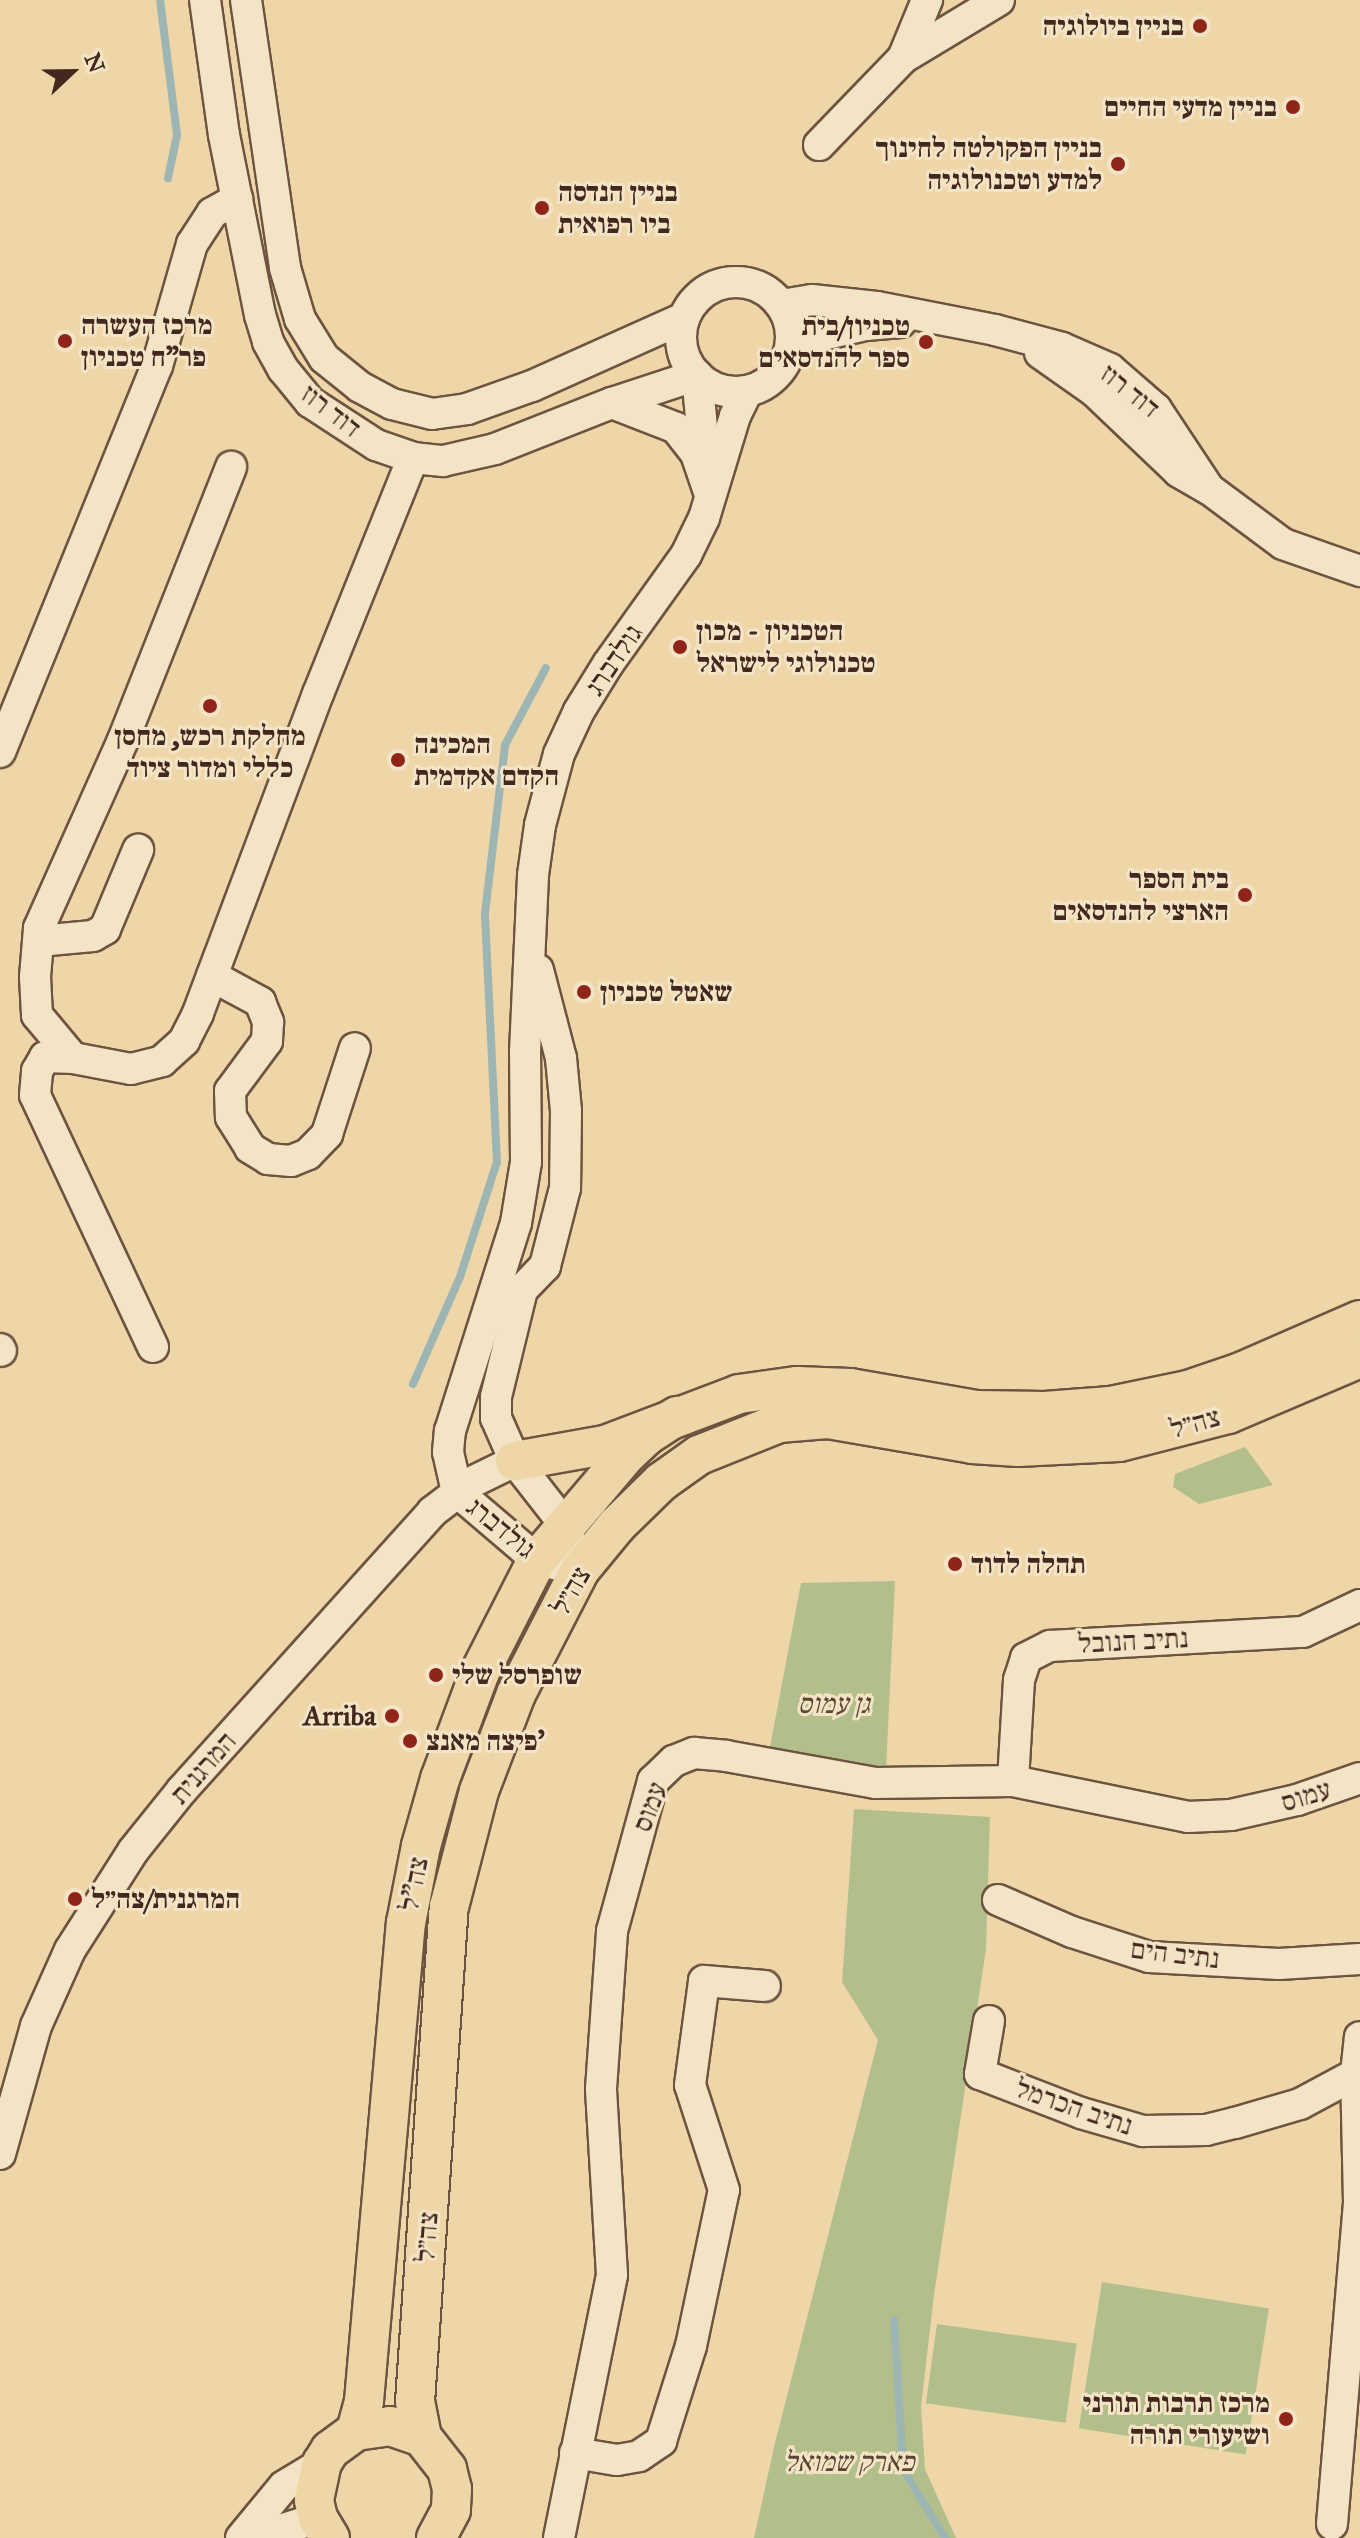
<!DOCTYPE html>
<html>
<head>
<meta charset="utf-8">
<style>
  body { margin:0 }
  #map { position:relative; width:1360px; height:2538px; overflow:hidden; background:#eed6a8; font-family:"IM FELL Great Primer","Frank Ruhl Libre",serif }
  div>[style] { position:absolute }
  .green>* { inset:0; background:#b3bf8b; transform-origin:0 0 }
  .stream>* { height:8px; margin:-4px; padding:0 4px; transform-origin:4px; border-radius:4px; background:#9eb6b3 }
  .roads { filter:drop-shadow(2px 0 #6d5440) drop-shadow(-2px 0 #6d5440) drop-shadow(0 2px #6d5440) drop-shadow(0 -2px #6d5440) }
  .minor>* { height:30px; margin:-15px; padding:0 15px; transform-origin:15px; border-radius:15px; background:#f4e4c6 }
  .minor>.ring { margin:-15px; padding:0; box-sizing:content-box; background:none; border:30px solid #f4e4c6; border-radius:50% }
  .major>* { height:38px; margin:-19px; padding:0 19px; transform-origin:19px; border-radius:19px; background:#eed6a8 }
  .dots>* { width:22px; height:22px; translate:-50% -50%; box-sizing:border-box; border:4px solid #f4e4c6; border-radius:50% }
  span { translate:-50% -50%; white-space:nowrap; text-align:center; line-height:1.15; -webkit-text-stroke:6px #f4e4c6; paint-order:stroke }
  .poi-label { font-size:28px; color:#42281e; font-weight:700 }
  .right { translate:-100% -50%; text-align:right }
  .left { translate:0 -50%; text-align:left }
  .street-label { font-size:28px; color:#42281e }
  .park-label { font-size:28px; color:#594634; font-style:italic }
  .north { position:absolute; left:32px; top:32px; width:80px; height:80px; -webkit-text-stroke:6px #f4e4c6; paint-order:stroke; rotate:68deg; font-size:22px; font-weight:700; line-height:32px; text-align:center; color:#42281e }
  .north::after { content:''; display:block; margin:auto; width:28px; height:36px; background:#42281e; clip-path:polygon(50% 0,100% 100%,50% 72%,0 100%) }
</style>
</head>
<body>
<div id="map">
  <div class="green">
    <i style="clip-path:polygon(1245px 1447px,1273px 1485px,1199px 1504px,1173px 1487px,1175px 1474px)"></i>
    <i style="clip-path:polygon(895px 1581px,886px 1770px,770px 1747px,801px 1583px)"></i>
    <i style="clip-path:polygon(854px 1809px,990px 1817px,986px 1949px,934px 2295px,921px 2407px,925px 2469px,956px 2538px,754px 2538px,775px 2443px,878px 2040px,842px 1982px)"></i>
    <i style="left:1102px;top:2282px;width:169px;height:148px;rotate:9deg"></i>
    <i style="left:937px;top:2324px;width:141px;height:80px;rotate:8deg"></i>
  </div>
  <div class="stream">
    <i style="left:160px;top:0;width:136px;rotate:82.8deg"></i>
    <i style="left:177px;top:135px;width:44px;rotate:101.8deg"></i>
    <i style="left:413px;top:1384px;width:117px;rotate:-66.3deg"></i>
    <i style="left:460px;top:1277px;width:121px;rotate:-72.2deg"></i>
    <i style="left:497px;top:1162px;width:249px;rotate:-92.8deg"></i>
    <i style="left:485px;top:913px;width:169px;rotate:-83.2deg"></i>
    <i style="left:505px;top:745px;width:87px;rotate:-62deg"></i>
    <i style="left:894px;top:2320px;width:149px;rotate:86.5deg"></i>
    <i style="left:903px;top:2469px;width:81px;rotate:58.7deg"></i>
  </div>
  <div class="roads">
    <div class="minor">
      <i style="left:205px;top:0;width:136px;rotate:82deg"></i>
      <i style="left:224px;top:135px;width:184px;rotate:78.7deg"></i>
      <i style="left:260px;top:315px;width:28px;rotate:73deg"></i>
      <i style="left:268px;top:342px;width:31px;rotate:61deg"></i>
      <i style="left:283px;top:369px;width:43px;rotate:50.7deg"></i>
      <i style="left:310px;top:402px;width:79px;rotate:33.1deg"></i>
      <i style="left:376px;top:445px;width:39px;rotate:19deg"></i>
      <i style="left:413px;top:458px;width:30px;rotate:6deg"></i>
      <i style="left:443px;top:461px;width:53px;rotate:-13deg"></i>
      <i style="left:495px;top:449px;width:126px;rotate:-21.5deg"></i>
      <i style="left:612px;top:403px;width:89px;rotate:-18.2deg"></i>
      <i style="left:246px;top:0;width:271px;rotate:81.7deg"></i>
      <i style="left:285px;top:268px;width:53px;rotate:73.6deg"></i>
      <i style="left:300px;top:319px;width:46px;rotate:58.4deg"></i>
      <i style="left:324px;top:358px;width:46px;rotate:38.9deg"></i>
      <i style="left:360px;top:387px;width:36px;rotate:28deg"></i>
      <i style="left:392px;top:404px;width:41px;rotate:14deg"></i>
      <i style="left:432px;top:414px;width:35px;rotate:-8deg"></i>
      <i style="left:467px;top:409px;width:69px;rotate:-19.5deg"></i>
      <i style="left:532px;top:386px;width:167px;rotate:-24.1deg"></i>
      <i style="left:903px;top:58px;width:63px;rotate:-67.5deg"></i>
      <i style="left:819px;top:145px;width:121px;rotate:-46deg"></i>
      <i style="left:903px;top:58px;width:112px;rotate:-31.1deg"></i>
      <i class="ring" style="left:681px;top:282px;width:80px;height:80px"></i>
      <i style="left:781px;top:305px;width:31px;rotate:-9deg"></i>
      <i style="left:812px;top:300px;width:65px;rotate:6.1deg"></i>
      <i style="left:877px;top:307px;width:120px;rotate:11deg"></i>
      <i style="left:995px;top:330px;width:69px;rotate:15deg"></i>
      <i style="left:1062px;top:348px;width:52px;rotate:23.6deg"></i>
      <i style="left:1110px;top:369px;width:61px;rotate:41deg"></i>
      <i style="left:1156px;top:409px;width:96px;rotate:56.5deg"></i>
      <i style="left:791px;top:342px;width:77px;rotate:-12.8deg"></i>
      <i style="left:866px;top:325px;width:35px;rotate:-5deg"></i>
      <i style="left:1040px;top:353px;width:66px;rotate:35.1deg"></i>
      <i style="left:1094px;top:391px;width:117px;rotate:43.6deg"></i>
      <i style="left:1179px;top:472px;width:34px;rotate:30deg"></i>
      <i style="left:1209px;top:489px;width:92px;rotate:36.6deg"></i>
      <i style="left:1283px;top:544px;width:82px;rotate:19.3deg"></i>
      <i style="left:697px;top:375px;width:85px;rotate:84.6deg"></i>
      <i style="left:612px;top:403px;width:69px;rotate:21.3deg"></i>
      <i style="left:676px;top:428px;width:33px;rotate:52deg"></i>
      <i style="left:696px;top:454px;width:43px;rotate:71.1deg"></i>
      <i style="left:0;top:752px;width:417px;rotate:-67.9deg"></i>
      <i style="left:157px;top:366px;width:127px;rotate:-74deg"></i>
      <i style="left:192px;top:244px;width:37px;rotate:-57deg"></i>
      <i style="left:212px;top:213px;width:29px;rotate:-29deg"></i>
      <i style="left:39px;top:941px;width:54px;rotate:-5.3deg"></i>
      <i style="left:93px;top:936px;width:14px;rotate:-30deg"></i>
      <i style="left:105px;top:929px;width:86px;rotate:-67.3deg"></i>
      <i style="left:538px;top:970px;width:91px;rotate:75.4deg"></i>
      <i style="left:561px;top:1058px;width:53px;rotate:84.6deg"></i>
      <i style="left:566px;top:1111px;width:77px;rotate:90.7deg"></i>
      <i style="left:565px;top:1188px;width:81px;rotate:104.4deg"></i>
      <i style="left:545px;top:1266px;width:33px;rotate:134deg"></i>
      <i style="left:522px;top:1290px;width:110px;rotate:103.7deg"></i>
      <i style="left:496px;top:1397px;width:21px;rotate:90deg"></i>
      <i style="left:496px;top:1418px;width:47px;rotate:66.2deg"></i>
      <i style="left:515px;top:1461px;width:81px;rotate:52deg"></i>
      <i style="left:565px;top:1525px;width:21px;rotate:71deg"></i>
      <i style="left:212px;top:976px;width:55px;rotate:28.4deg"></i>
      <i style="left:260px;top:1002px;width:22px;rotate:68deg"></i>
      <i style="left:268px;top:1022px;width:19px;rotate:93deg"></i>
      <i style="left:267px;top:1041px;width:62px;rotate:126.5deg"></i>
      <i style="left:230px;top:1091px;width:26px;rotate:88deg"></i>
      <i style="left:231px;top:1117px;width:36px;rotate:58deg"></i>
      <i style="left:250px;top:1148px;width:21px;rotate:31deg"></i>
      <i style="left:268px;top:1159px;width:23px;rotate:5deg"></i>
      <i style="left:291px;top:1161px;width:18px;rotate:-22deg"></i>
      <i style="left:308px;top:1154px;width:28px;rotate:-46deg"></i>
      <i style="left:327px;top:1134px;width:90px;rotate:-72deg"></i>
      <i style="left:73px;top:1058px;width:59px;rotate:10.7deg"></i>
      <i style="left:131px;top:1069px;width:32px;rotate:-14deg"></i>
      <i style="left:162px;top:1061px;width:30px;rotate:-42deg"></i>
      <i style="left:184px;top:1041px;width:31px;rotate:-63deg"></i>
      <i style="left:198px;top:1013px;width:341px;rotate:-69.4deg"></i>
      <i style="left:318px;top:694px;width:254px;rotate:-68.1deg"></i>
      <i style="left:153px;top:1347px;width:278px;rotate:-115.1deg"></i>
      <i style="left:35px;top:1095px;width:24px;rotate:-85deg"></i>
      <i style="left:37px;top:1071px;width:16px;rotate:-60deg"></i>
      <i style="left:45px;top:1057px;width:28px;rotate:2deg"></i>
      <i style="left:73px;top:1058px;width:56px;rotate:-129.9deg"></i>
      <i style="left:37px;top:1015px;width:38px;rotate:-93deg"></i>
      <i style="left:35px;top:977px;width:49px;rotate:-85.3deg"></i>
      <i style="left:39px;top:928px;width:206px;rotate:-65.9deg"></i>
      <i style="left:123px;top:740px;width:294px;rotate:-68.4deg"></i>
      <i style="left:0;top:1349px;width:2px;rotate:63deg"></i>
      <i style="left:580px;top:1570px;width:44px;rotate:-166.9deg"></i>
      <i style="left:537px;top:1560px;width:105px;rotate:-139.6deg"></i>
      <i style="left:457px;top:1492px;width:41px;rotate:-102.7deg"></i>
      <i style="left:448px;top:1452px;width:21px;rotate:-85deg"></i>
      <i style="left:450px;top:1431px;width:218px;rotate:-72.4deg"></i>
      <i style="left:516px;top:1223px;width:62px;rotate:-80.7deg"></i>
      <i style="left:526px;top:1162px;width:110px;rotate:-90.5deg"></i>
      <i style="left:525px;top:1052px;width:177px;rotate:-87.4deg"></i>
      <i style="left:533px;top:875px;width:50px;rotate:-82deg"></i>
      <i style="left:540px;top:825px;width:73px;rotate:-75deg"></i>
      <i style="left:559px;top:754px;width:47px;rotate:-65.1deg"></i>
      <i style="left:579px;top:711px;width:55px;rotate:-58.3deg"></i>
      <i style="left:608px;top:664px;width:134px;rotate:-54.4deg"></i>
      <i style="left:686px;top:555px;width:41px;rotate:-64.1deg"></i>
      <i style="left:704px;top:518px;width:107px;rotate:-73.1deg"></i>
      <i style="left:735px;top:416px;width:28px;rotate:-64deg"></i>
      <i style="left:1013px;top:1781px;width:101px;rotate:-86.6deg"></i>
      <i style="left:1019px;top:1680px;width:23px;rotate:-72deg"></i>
      <i style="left:1026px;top:1658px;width:27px;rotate:-27deg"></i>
      <i style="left:1050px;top:1646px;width:253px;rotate:-3.2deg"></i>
      <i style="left:1303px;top:1632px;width:63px;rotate:-25.3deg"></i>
      <i style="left:998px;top:1900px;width:81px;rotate:23.4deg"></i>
      <i style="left:1072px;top:1932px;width:81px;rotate:18deg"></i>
      <i style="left:1149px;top:1957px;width:130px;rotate:3.1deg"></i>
      <i style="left:1279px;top:1964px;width:81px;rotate:-3.5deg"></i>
      <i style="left:989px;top:2021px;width:54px;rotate:99.6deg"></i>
      <i style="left:980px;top:2074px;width:108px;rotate:21.1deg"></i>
      <i style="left:1081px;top:2113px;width:65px;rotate:16.2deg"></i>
      <i style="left:1143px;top:2131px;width:63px;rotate:-0.9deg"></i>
      <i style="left:1206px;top:2130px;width:30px;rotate:-14deg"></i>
      <i style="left:1235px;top:2123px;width:68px;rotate:-16.3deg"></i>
      <i style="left:1300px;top:2104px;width:64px;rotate:-28.2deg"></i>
      <i style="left:0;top:2154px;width:133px;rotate:-74.3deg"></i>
      <i style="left:36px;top:2026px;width:83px;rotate:-65.9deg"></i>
      <i style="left:70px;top:1950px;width:117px;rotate:-57.5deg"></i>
      <i style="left:133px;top:1851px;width:78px;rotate:-51.2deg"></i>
      <i style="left:182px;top:1790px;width:374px;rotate:-48deg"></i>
      <i style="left:432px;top:1512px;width:48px;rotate:-37.3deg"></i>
      <i style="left:470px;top:1483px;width:50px;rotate:-26.1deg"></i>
      <i style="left:575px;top:2453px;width:43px;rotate:9.5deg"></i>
      <i style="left:617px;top:2460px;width:22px;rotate:-10deg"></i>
      <i style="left:639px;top:2456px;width:27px;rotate:-34deg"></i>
      <i style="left:661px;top:2441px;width:100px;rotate:-72.5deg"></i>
      <i style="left:691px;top:2346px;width:159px;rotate:-78.1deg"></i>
      <i style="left:724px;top:2190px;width:110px;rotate:-107.9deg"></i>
      <i style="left:690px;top:2085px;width:105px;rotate:-82.3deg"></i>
      <i style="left:704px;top:1981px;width:61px;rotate:4.7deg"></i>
      <i style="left:1332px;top:2524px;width:323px;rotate:-85.2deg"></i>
      <i style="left:1359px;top:2202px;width:128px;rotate:-91.3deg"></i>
      <i style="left:1356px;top:2074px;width:37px;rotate:-84deg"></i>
      <i style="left:241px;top:2538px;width:67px;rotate:-50.4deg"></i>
      <i style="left:284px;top:2486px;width:44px;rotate:-31.2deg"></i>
      <i style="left:255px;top:2538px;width:66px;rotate:-17.6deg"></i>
      <i style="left:559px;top:2538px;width:268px;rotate:-78.6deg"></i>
      <i style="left:612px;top:2275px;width:186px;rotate:-93.4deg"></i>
      <i style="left:601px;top:2089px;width:158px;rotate:-86deg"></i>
      <i style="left:612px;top:1931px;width:156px;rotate:-74.7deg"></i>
      <i style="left:653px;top:1781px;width:29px;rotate:-44deg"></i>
      <i style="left:674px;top:1761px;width:22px;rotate:-22deg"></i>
      <i style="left:694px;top:1753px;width:32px;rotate:5deg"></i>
      <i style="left:726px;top:1756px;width:152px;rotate:10.2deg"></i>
      <i style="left:876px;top:1783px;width:137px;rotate:-0.8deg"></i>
      <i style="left:1013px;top:1781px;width:179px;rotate:11.6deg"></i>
      <i style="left:1188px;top:1817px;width:43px;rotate:-2.7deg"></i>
      <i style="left:1231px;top:1815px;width:68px;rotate:-12.8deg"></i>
      <i style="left:1297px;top:1800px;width:67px;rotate:-19.2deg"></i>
    </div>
    <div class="major">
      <i style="left:515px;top:1461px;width:91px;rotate:-10.1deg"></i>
      <i style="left:605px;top:1445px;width:143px;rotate:-20.8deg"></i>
      <i style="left:739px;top:1394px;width:59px;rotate:-7.9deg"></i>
      <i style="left:797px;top:1386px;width:53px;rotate:2.2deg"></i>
      <i style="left:850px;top:1388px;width:128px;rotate:9.9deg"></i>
      <i style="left:976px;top:1410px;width:69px;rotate:0.8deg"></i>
      <i style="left:1045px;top:1411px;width:65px;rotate:-4.4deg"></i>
      <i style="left:1110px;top:1406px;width:80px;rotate:-11.6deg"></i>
      <i style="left:1188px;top:1390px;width:56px;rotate:-18.8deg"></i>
      <i style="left:1241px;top:1372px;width:130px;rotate:-23.6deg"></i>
      <i style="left:356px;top:2431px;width:31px;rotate:-75deg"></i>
      <i style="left:364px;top:2401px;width:480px;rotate:-85deg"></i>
      <i style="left:406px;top:1923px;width:78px;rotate:-79deg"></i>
      <i style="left:421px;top:1846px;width:70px;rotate:-74.2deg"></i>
      <i style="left:440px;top:1779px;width:114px;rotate:-69.5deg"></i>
      <i style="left:480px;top:1672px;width:126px;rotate:-63deg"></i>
      <i style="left:537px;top:1560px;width:139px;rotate:-49.7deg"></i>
      <i style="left:627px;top:1454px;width:26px;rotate:-43deg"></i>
      <i style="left:646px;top:1436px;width:37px;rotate:-33deg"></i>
      <i style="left:422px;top:2437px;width:36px;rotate:-101deg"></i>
      <i style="left:415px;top:2402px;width:496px;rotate:-86.1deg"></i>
      <i style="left:449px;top:1907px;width:120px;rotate:-75.5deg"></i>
      <i style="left:479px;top:1791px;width:104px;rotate:-69.1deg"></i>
      <i style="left:516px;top:1694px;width:140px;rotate:-62.7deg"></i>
      <i style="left:580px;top:1570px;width:58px;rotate:-50.6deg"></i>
      <i style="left:617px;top:1525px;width:62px;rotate:-44.3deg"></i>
      <i style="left:661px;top:1482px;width:47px;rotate:-35.4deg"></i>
      <i style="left:699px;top:1455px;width:86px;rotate:-21.8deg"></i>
      <i style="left:779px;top:1423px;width:49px;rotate:-4.7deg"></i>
      <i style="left:828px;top:1419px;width:146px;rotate:9.8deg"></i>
      <i style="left:972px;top:1444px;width:46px;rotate:3.7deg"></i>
      <i style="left:1018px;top:1447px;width:101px;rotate:-2.8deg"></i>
      <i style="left:1119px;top:1442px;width:113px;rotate:-14.4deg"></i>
      <i style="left:1228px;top:1414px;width:143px;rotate:-23deg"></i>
      <i style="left:330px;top:2538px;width:23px;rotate:-121deg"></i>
      <i style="left:318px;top:2518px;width:18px;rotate:-103deg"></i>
      <i style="left:314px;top:2500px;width:38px;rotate:-78deg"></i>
      <i style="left:322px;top:2463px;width:15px;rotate:-58deg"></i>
      <i style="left:330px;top:2450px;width:32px;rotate:-36deg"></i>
      <i style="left:356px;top:2431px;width:34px;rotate:-8deg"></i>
      <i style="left:390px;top:2426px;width:34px;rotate:19deg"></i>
      <i style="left:422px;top:2437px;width:41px;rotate:52deg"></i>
      <i style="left:447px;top:2469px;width:21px;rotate:76deg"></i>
      <i style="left:452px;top:2489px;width:21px;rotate:93deg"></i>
      <i style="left:451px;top:2510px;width:32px;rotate:118deg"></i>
    </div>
  </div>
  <div class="dots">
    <i style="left:1200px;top:26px;background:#8f2418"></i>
    <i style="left:1293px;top:107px;background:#8f2418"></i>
    <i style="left:1118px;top:164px;background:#8f2418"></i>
    <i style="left:542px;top:208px;background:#8f2418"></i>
    <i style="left:65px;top:341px;background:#8f2418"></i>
    <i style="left:926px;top:342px;background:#8f2418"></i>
    <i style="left:680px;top:647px;background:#8f2418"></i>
    <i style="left:210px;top:706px;background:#8f2418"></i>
    <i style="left:398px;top:760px;background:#8f2418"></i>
    <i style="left:1245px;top:895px;background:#8f2418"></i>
    <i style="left:584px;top:992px;background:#8f2418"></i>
    <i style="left:955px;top:1564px;background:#8f2418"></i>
    <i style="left:436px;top:1675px;background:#8f2418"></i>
    <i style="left:392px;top:1716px;background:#8f2418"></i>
    <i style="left:410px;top:1741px;background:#8f2418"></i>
    <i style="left:75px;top:1899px;background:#8f2418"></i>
    <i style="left:1286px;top:2419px;background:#8f2418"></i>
  </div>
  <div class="poi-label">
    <span class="right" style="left:1184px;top:26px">בניין ביולוגיה</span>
    <span class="right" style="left:1277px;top:107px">בניין מדעי החיים</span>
    <span class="right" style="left:1102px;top:164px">בניין הפקולטה לחינוך<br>למדע וטכנולוגיה</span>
    <span class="left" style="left:558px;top:208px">בניין הנדסה<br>ביו רפואית</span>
    <span class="left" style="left:81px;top:341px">מרכז העשרה<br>פר"ח טכניון</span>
    <span class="right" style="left:910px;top:342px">טכניון/בית<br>ספר להנדסאים</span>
    <span class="left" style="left:696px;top:647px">הטכניון - מכון<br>טכנולוגי לישראל</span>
    <span style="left:210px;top:752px">מחלקת רכש, מחסן<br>כללי ומדור ציוד</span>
    <span class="left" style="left:414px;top:760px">המכינה<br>הקדם אקדמית</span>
    <span class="right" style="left:1229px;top:895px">בית הספר<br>הארצי להנדסאים</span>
    <span class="left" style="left:600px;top:992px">שאטל טכניון</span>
    <span class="left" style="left:971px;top:1564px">תהלה לדוד</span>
    <span class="left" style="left:452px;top:1675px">שופרסל שלי</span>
    <span class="right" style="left:376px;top:1716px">Arriba</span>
    <span class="left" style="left:426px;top:1741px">פיצה מאנצ'</span>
    <span class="left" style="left:91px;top:1899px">המרגנית/צה״ל</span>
    <span class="right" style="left:1270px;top:2419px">מרכז תרבות תורני<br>ושיעורי תורה</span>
  </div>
  <div class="street-label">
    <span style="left:1130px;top:391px;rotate:39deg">דוד רוז</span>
    <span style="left:331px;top:411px;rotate:38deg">דוד רוז</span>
    <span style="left:614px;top:660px;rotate:-56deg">גולדברג</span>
    <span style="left:1195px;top:1423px;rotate:-16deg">צה״ל</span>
    <span style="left:501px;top:1528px;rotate:39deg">גולדברג</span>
    <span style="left:571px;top:1591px;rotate:-60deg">צה״ל</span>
    <span style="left:1133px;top:1641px;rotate:-3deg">נתיב הנובל</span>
    <span style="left:203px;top:1768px;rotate:-49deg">המרגנית</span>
    <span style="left:1306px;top:1796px;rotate:-17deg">עמוס</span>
    <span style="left:650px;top:1807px;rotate:-69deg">עמוס</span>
    <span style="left:414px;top:1884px;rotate:-79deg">צה"ל</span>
    <span style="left:1175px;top:1954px;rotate:7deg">נתיב הים</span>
    <span style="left:1074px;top:2107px;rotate:19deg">נתיב הכרמל</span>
    <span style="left:427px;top:2237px;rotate:-86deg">צה״ל</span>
  </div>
  <div class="park-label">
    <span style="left:834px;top:1704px">גן עמוס</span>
    <span style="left:849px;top:2462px">פארק שמואל</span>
  </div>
  <div class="north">N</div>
</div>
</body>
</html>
